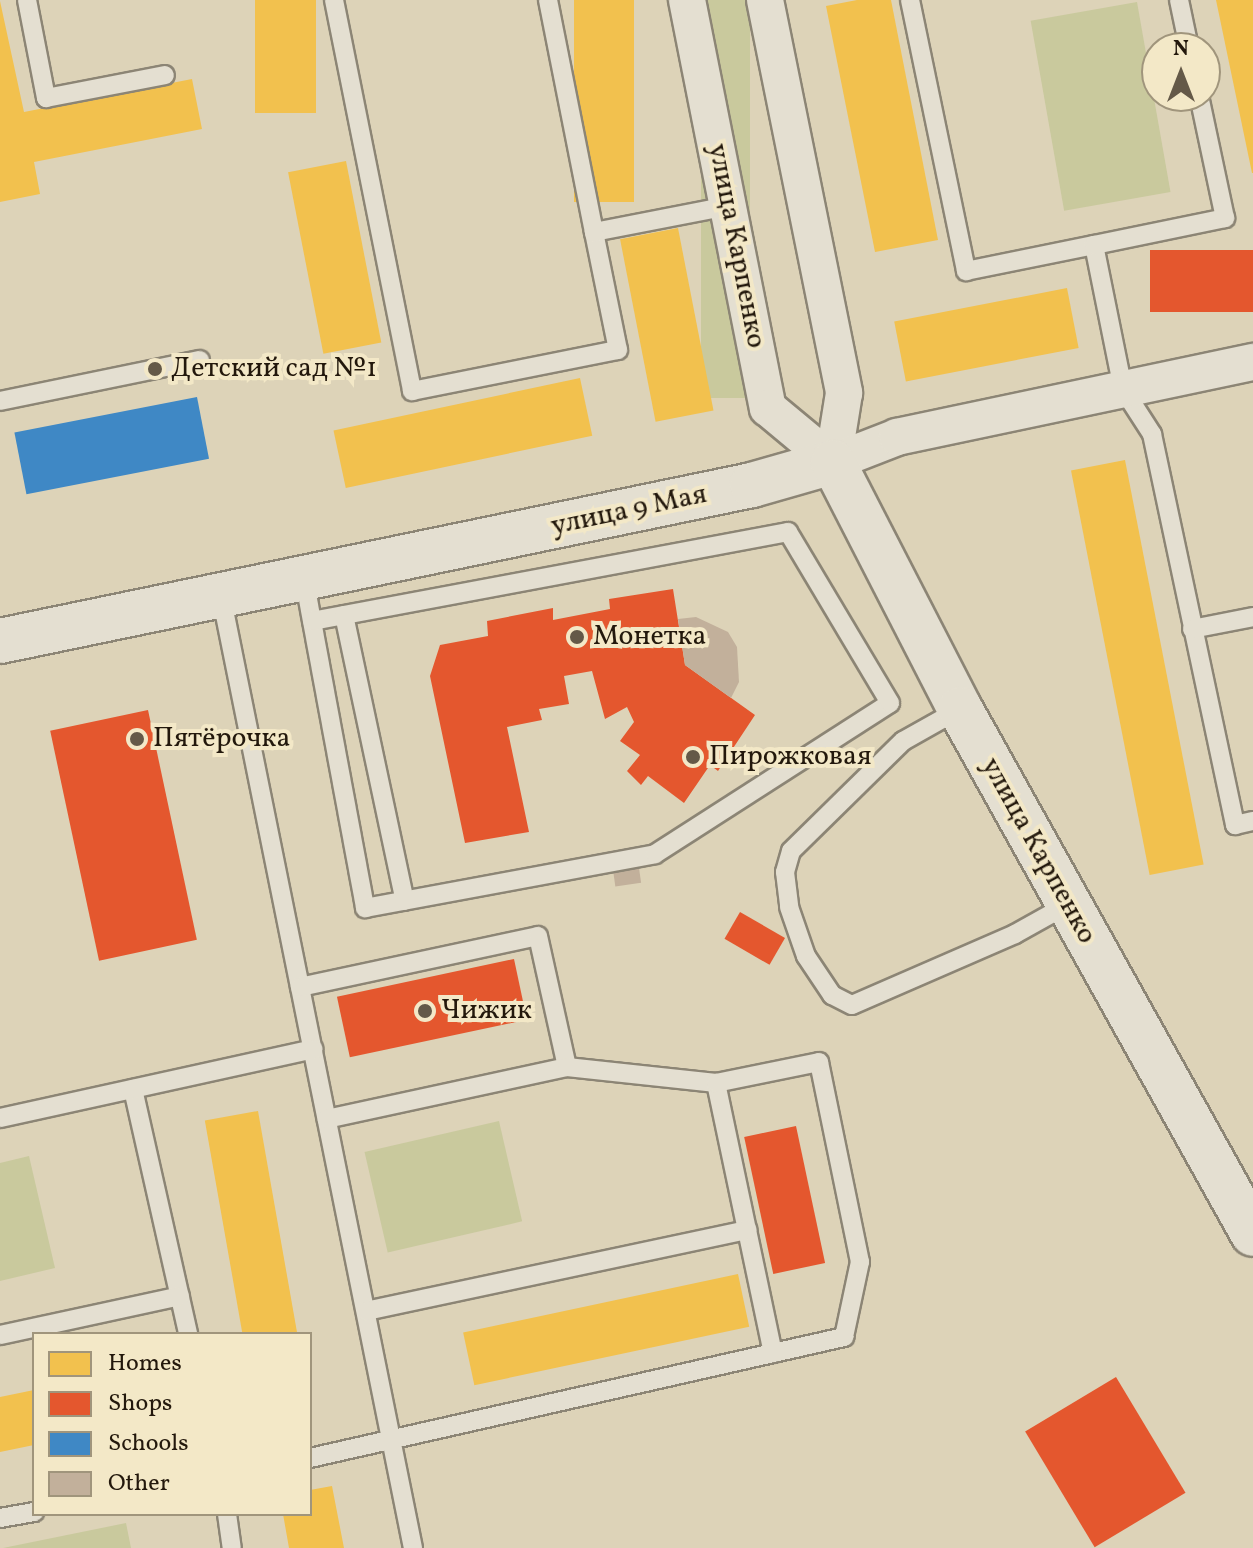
<!DOCTYPE html>
<html>
<head>
<meta charset="utf-8">
<style>
  body { margin:0 }
  #map { position:relative; width:1253px; height:1548px; overflow:hidden; background:#ddd3b8; font-family:Vollkorn,serif }
  div>[style] { position:absolute }
  .green>* { inset:0; background:#c9c99d; transform-origin:0 0 }
  .homes>* { inset:0; background:#f2c14e; transform-origin:0 0 }
  .shops>* { inset:0; background:#e4572e; transform-origin:0 0 }
  .schools>* { inset:0; background:#3f88c5; transform-origin:0 0 }
  .building>* { inset:0; background:#c2b09b; transform-origin:0 0 }
  .roads { filter:drop-shadow(2px 0 #8c8575) drop-shadow(-2px 0 #8c8575) drop-shadow(0 2px #8c8575) drop-shadow(0 -2px #8c8575) }
  .lane>* { height:18px; margin:-9px; padding:0 9px; transform-origin:9px; border-radius:9px; background:#e4dfd1 }
  .street>* { height:36px; margin:-18px; padding:0 18px; transform-origin:18px; border-radius:18px; background:#e4dfd1 }
  .secondary>* { height:44px; margin:-22px; padding:0 22px; transform-origin:22px; border-radius:22px; background:#e4dfd1 }
  .dots>* { width:22px; height:22px; translate:-50% -50%; box-sizing:border-box; border:4px solid #f3e8c7; border-radius:50% }
  span { translate:-50% -50%; white-space:nowrap; text-align:center; line-height:1.15; -webkit-text-stroke:8px #f3e8c7; paint-order:stroke }
  .street-label { font-size:28px; color:#23180c }
  .poi-label { font-size:28px; color:#23180c }
  .left { translate:0 -50%; text-align:left }
  .legend { position:absolute; left:32px; top:1332px; width:280px; height:184px; box-sizing:border-box; background:#f3e8c7; border:2px solid #a0957c; margin:0; padding:10px 14px; list-style:none; font-size:24px; color:#23180c }
  .legend li { display:flex; align-items:center; gap:16px; height:40px }
  .legend b { width:40px; border:2px solid #a0957c }
  .north { position:absolute; left:1141px; top:32px; width:80px; height:80px; box-sizing:border-box; background:#f3e8c7; border:2px solid #a0957c; border-radius:50%; rotate:0deg; font-size:22px; font-weight:700; line-height:32px; text-align:center; color:#23180c }
  .north::after { content:''; display:block; margin:auto; width:28px; height:36px; background:#645948; clip-path:polygon(50% 0,100% 100%,50% 72%,0 100%) }
</style>
</head>
<body>
<div id="map">
  <div class="green">
    <i style="left:701px;top:0;width:49px;height:398px"></i>
    <i style="left:1137px;top:2px;width:193px;height:108px;rotate:80deg"></i>
    <i style="left:499px;top:1121px;width:103px;height:138px;rotate:77deg"></i>
    <i style="clip-path:polygon(29px 1156px,55px 1268px,0 1281px,0 1163px)"></i>
    <i style="clip-path:polygon(126px 1523px,131px 1548px,3px 1548px)"></i>
  </div>
  <div class="homes">
    <i style="left:255px;top:0;width:61px;height:113px"></i>
    <i style="left:574px;top:0;width:60px;height:202px"></i>
    <i style="clip-path:polygon(857px 0,891px 0,938px 240px,875px 252px,826px 6px)"></i>
    <i style="clip-path:polygon(1216px 0,1253px 0,1253px 173px,1252px 173px)"></i>
    <i style="clip-path:polygon(0 1px,24px 112px,192px 79px,202px 129px,34px 162px,40px 194px,0 202px)"></i>
    <i style="left:346px;top:161px;width:185px;height:59px;rotate:79deg"></i>
    <i style="left:678px;top:228px;width:186px;height:59px;rotate:79deg"></i>
    <i style="left:1067px;top:288px;width:61px;height:176px;rotate:79deg"></i>
    <i style="left:580px;top:378px;width:59px;height:252px;rotate:78deg"></i>
    <i style="left:1125px;top:460px;width:412px;height:55px;rotate:79deg"></i>
    <i style="left:258px;top:1111px;width:227px;height:54px;rotate:80deg"></i>
    <i style="left:738px;top:1274px;width:54px;height:281px;rotate:78deg"></i>
    <i style="clip-path:polygon(34px 1390px,34px 1445px,0 1452px,0 1397px)"></i>
    <i style="clip-path:polygon(332px 1486px,344px 1548px,289px 1548px,283px 1514px,310px 1514px,310px 1490px)"></i>
  </div>
  <div class="shops">
    <i style="left:1253px;top:250px;width:62px;height:103px;rotate:90deg"></i>
    <i style="clip-path:polygon(673px 589px,685px 665px,755px 715px,718px 771px,710px 765px,684px 803px,648px 776px,641px 785px,627px 771px,640px 755px,620px 741px,634px 722px,627px 707px,605px 719px,592px 671px,564px 676px,569px 704px,539px 709px,542px 720px,507px 727px,529px 832px,465px 843px,430px 676px,440px 645px,488px 636px,487px 621px,553px 608px,553px 620px,610px 609px,609px 599px)"></i>
    <i style="left:148px;top:710px;width:235px;height:100px;rotate:78deg"></i>
    <i style="left:740px;top:912px;width:52px;height:31px;rotate:30deg"></i>
    <i style="left:514px;top:959px;width:62px;height:181px;rotate:78deg"></i>
    <i style="left:796px;top:1126px;width:140px;height:53px;rotate:78deg"></i>
    <i style="left:1116px;top:1377px;width:135px;height:106px;rotate:59deg"></i>
  </div>
  <div class="schools">
    <i style="left:197px;top:397px;width:63px;height:186px;rotate:79deg"></i>
  </div>
  <div class="building">
    <i style="clip-path:polygon(696px 617px,728px 632px,737px 647px,739px 682px,731px 698px,685px 665px,678px 619px)"></i>
    <i style="left:639px;top:868px;width:15px;height:26px;rotate:82deg"></i>
  </div>
  <div class="roads">
    <div class="lane">
      <i style="left:27px;top:0;width:100px;rotate:79deg"></i>
      <i style="left:46px;top:98px;width:121px;rotate:-10.9deg"></i>
      <i style="left:334px;top:0;width:399px;rotate:78.7deg"></i>
      <i style="left:412px;top:391px;width:210px;rotate:-11.3deg"></i>
      <i style="left:618px;top:350px;width:120px;rotate:-101.5deg"></i>
      <i style="left:594px;top:232px;width:136px;rotate:-11deg"></i>
      <i style="left:548px;top:0;width:237px;rotate:78.8deg"></i>
      <i style="left:910px;top:0;width:277px;rotate:78.3deg"></i>
      <i style="left:966px;top:271px;width:131px;rotate:-11.5deg"></i>
      <i style="left:1094px;top:245px;width:147px;rotate:78.6deg"></i>
      <i style="left:1123px;top:389px;width:54px;rotate:57.2deg"></i>
      <i style="left:1152px;top:434px;width:400px;rotate:78deg"></i>
      <i style="left:1235px;top:825px;width:18px;rotate:-13deg"></i>
      <i style="left:1179px;top:0;width:49px;rotate:78.2deg"></i>
      <i style="left:1094px;top:245px;width:134px;rotate:-11.6deg"></i>
      <i style="left:1225px;top:218px;width:125px;rotate:-102deg"></i>
      <i style="left:0;top:401px;width:204px;rotate:-11.6deg"></i>
      <i style="left:304px;top:578px;width:336px;rotate:79.5deg"></i>
      <i style="left:365px;top:908px;width:295px;rotate:-10.5deg"></i>
      <i style="left:655px;top:854px;width:279px;rotate:-32.7deg"></i>
      <i style="left:890px;top:703px;width:199px;rotate:-120.8deg"></i>
      <i style="left:788px;top:532px;width:484px;rotate:169.4deg"></i>
      <i style="left:221px;top:595px;width:972px;rotate:78.61deg"></i>
      <i style="left:344px;top:615px;width:292px;rotate:78deg"></i>
      <i style="left:1192px;top:629px;width:62px;rotate:-11.1deg"></i>
      <i style="left:960px;top:709px;width:65px;rotate:150.7deg"></i>
      <i style="left:903px;top:741px;width:157px;rotate:135.5deg"></i>
      <i style="left:791px;top:851px;width:22px;rotate:106deg"></i>
      <i style="left:785px;top:872px;width:35px;rotate:83deg"></i>
      <i style="left:789px;top:907px;width:52px;rotate:70.9deg"></i>
      <i style="left:806px;top:956px;width:47px;rotate:56.3deg"></i>
      <i style="left:832px;top:995px;width:22px;rotate:27deg"></i>
      <i style="left:852px;top:1005px;width:178px;rotate:-23.5deg"></i>
      <i style="left:1015px;top:934px;width:60px;rotate:-29.1deg"></i>
      <i style="left:300px;top:987px;width:243px;rotate:-12.1deg"></i>
      <i style="left:538px;top:936px;width:134px;rotate:77.5deg"></i>
      <i style="left:567px;top:1067px;width:246px;rotate:167.8deg"></i>
      <i style="left:567px;top:1067px;width:150px;rotate:6.1deg"></i>
      <i style="left:716px;top:1083px;width:276px;rotate:78.1deg"></i>
      <i style="left:133px;top:1089px;width:251px;rotate:77.3deg"></i>
      <i style="left:0;top:1118px;width:321px;rotate:-12.4deg"></i>
      <i style="left:366px;top:1311px;width:390px;rotate:-12deg"></i>
      <i style="left:0;top:1335px;width:184px;rotate:-12.2deg"></i>
      <i style="left:310px;top:1458px;width:548px;rotate:-12.77deg"></i>
      <i style="left:844px;top:1337px;width:77px;rotate:-78deg"></i>
      <i style="left:860px;top:1262px;width:204px;rotate:-101.6deg"></i>
      <i style="left:819px;top:1062px;width:105px;rotate:168.5deg"></i>
      <i style="left:227px;top:1514px;width:34px;rotate:82deg"></i>
      <i style="left:0;top:1518px;width:35px;rotate:-10deg"></i>
    </div>
    <div class="street">
      <i style="left:687px;top:0;width:416px;rotate:78.8deg"></i>
      <i style="left:768px;top:408px;width:85px;rotate:39.7deg"></i>
      <i style="left:765px;top:0;width:401px;rotate:78.6deg"></i>
      <i style="left:844px;top:393px;width:70px;rotate:99.1deg"></i>
      <i style="left:833px;top:462px;width:69px;rotate:-21.3deg"></i>
      <i style="left:897px;top:437px;width:364px;rotate:-11.9deg"></i>
    </div>
    <div class="secondary">
      <i style="left:0;top:641px;width:768px;rotate:-11.72deg"></i>
      <i style="left:752px;top:485px;width:84px;rotate:-15.9deg"></i>
      <i style="left:833px;top:462px;width:278px;rotate:62.8deg"></i>
      <i style="left:960px;top:709px;width:601px;rotate:60.83deg"></i>
    </div>
  </div>
  <div class="dots">
    <i style="left:155px;top:369px;background:#645948"></i>
    <i style="left:577px;top:637px;background:#645948"></i>
    <i style="left:137px;top:739px;background:#645948"></i>
    <i style="left:693px;top:757px;background:#645948"></i>
    <i style="left:425px;top:1011px;background:#645948"></i>
  </div>
  <div class="street-label">
    <span style="left:736px;top:246px;rotate:79deg">улица Карпенко</span>
    <span style="left:629px;top:511px;rotate:-12deg">улица 9 Мая</span>
    <span style="left:1038px;top:851px;rotate:61deg">улица Карпенко</span>
  </div>
  <div class="poi-label">
    <span class="left" style="left:171px;top:369px">Детский сад №1</span>
    <span class="left" style="left:593px;top:637px">Монетка</span>
    <span class="left" style="left:153px;top:739px">Пятёрочка</span>
    <span class="left" style="left:709px;top:757px">Пирожковая</span>
    <span class="left" style="left:441px;top:1011px">Чижик</span>
  </div>
  <ul class="legend">
  <li><b style="height:22px;background:#f2c14e"></b>Homes</li>
  <li><b style="height:22px;background:#e4572e"></b>Shops</li>
  <li><b style="height:22px;background:#3f88c5"></b>Schools</li>
  <li><b style="height:22px;background:#c2b09b"></b>Other</li>
  </ul>
  <div class="north">N</div>
</div>
</body>
</html>
